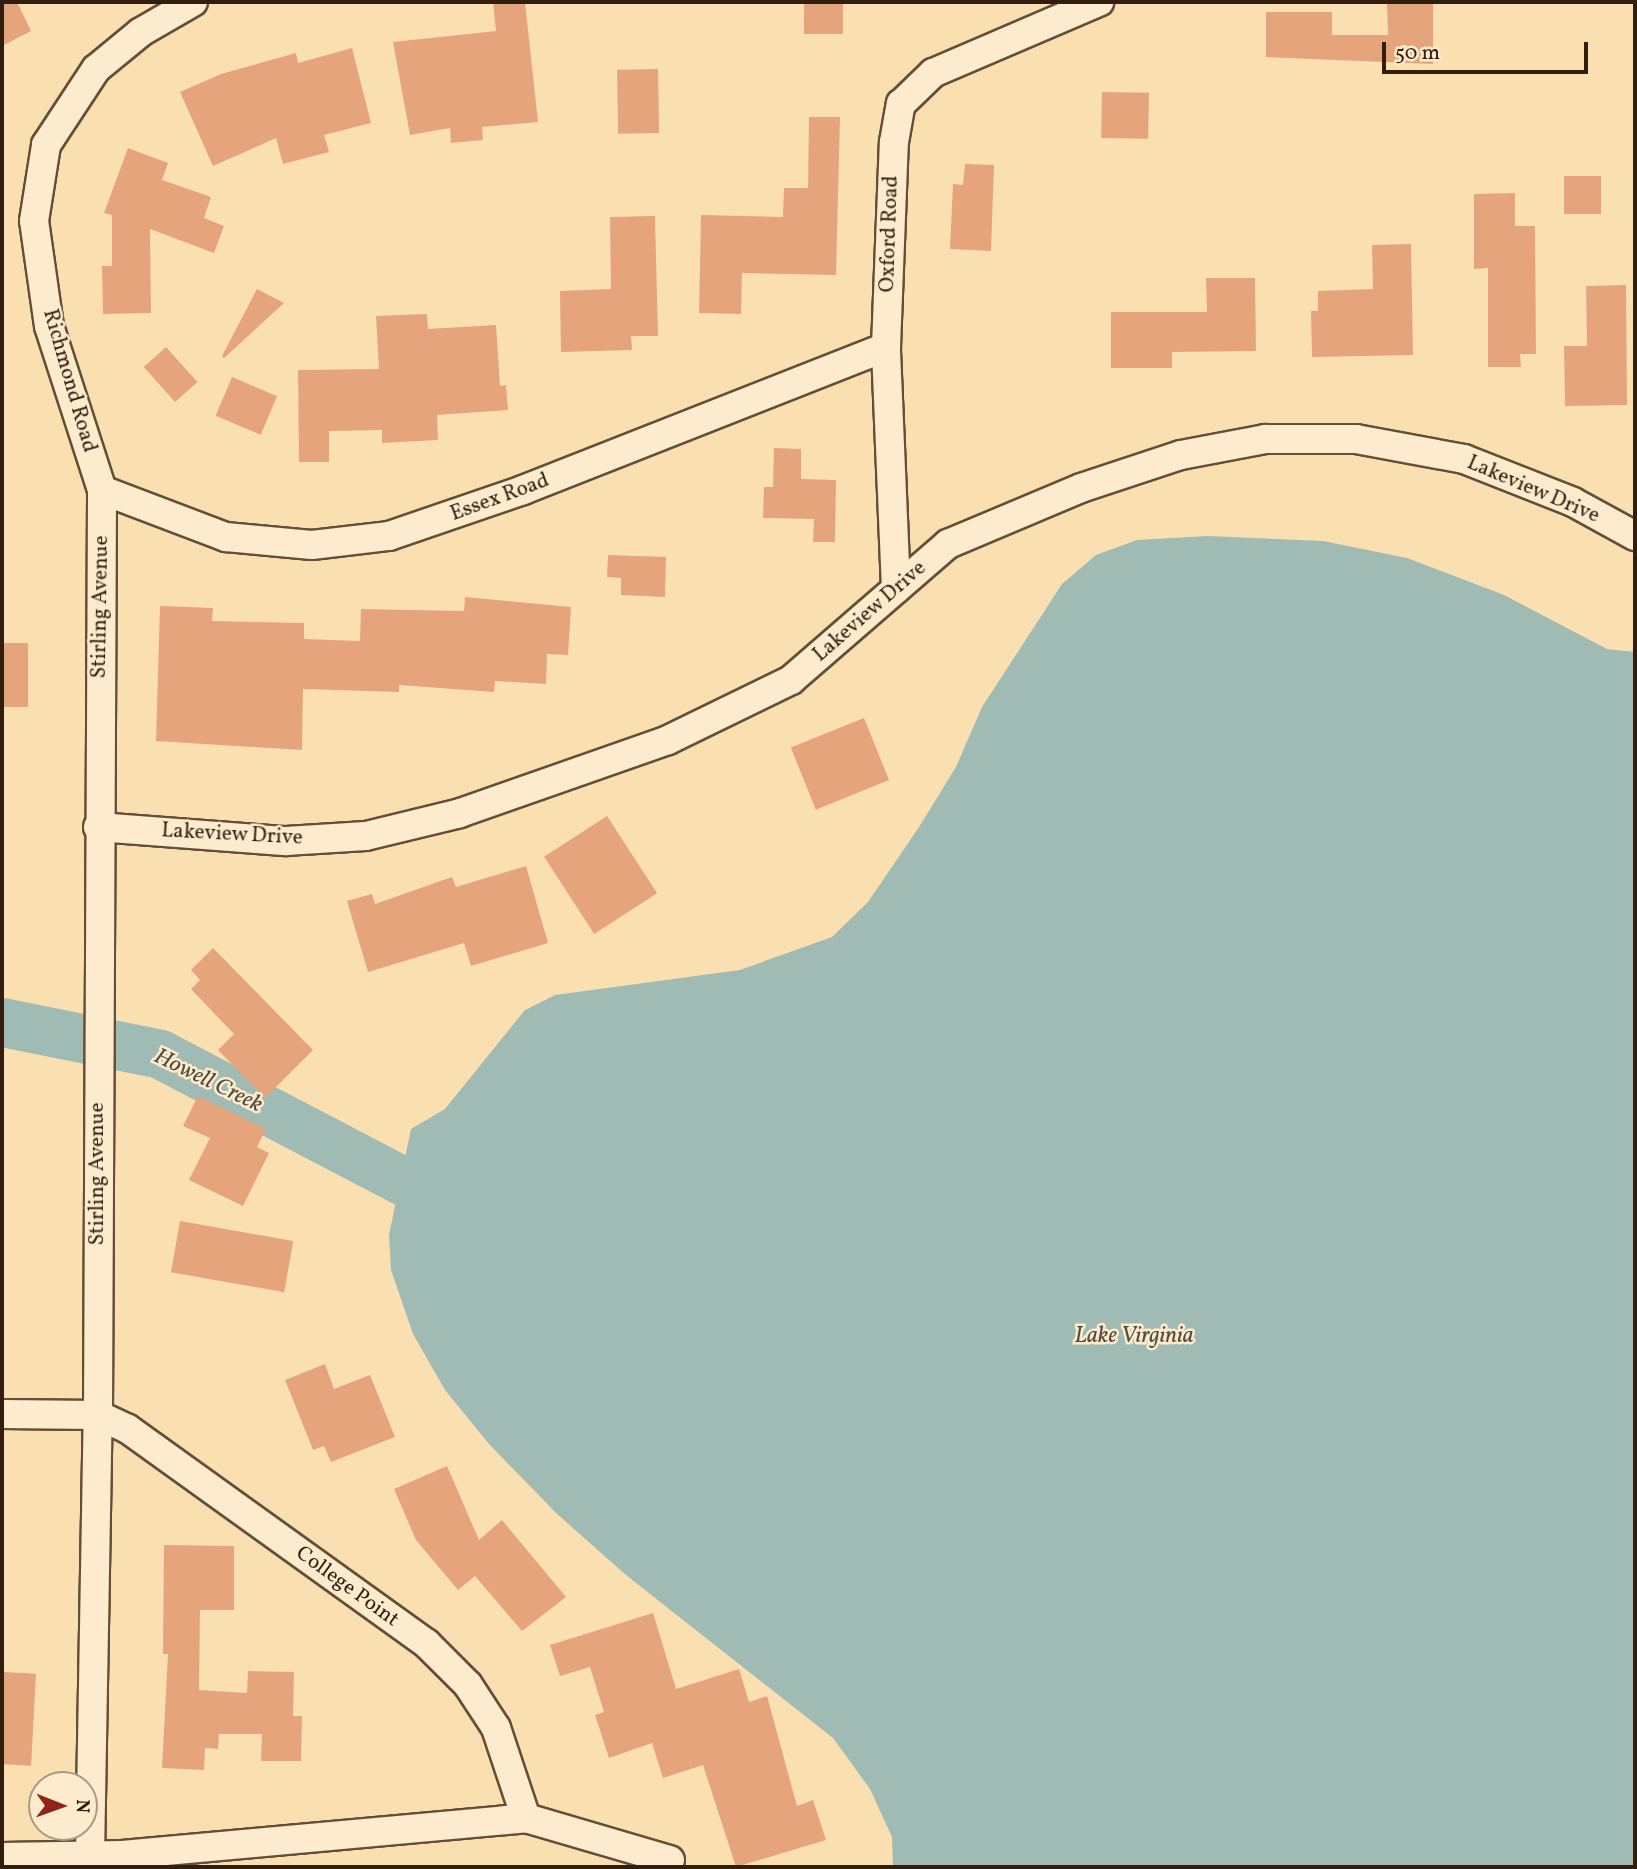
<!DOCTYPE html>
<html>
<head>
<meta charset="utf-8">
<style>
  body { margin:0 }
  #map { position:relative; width:1637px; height:1869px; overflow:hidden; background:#fae0b1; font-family:Vollkorn,serif }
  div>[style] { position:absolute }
  .water>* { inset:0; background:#a0bbb3 }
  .river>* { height:49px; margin:-24.5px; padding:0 24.5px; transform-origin:24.5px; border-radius:24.5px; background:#a0bbb3 }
  .building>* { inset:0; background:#e6a47c; transform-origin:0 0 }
  .roads { filter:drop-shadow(2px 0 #644e38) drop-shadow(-2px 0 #644e38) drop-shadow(0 2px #644e38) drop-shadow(0 -2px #644e38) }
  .street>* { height:28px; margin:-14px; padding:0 14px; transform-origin:14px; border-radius:14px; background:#fcebcc }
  span { translate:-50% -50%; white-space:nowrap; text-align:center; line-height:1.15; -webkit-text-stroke:5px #fcebcc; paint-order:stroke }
  .street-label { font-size:21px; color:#321d0f }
  .water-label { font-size:23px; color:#534c40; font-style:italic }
  .frame { position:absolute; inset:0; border:4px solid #321d0f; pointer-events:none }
  .north { position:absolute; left:28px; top:1771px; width:70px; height:70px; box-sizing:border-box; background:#fcebcc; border:2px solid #ab9980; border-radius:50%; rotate:91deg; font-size:19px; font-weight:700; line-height:28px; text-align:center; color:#321d0f }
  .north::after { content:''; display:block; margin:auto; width:24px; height:32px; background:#8f2418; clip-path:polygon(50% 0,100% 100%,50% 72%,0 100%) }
  .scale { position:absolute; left:1382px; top:42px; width:206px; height:32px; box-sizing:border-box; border:4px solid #321d0f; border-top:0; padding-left:9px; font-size:21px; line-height:24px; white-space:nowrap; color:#321d0f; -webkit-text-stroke:5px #fcebcc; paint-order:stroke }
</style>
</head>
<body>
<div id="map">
  <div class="water">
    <i style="clip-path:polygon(1207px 536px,1323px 541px,1407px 558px,1504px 595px,1607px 649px,1635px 652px,1635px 1867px,893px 1867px,892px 1837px,870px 1789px,833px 1738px,626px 1575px,556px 1513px,489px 1444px,445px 1390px,413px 1334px,391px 1270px,389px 1235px,411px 1129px,445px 1109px,525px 1010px,555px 995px,740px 970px,832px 937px,868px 902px,919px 827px,956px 767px,982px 707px,1062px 584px,1096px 555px,1137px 540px)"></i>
  </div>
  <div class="river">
    <i style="left:2px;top:1022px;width:161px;rotate:11.4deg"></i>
    <i style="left:160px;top:1054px;width:337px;rotate:27.6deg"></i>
  </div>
  <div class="building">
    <i style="clip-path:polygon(2px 2px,17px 2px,31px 31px,2px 46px)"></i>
    <i style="clip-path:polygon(493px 2px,525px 2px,538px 122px,482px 127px,483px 140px,451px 143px,450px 128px,410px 135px,393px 42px,496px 31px)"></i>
    <i style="left:804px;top:2px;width:39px;height:32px"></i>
    <i style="clip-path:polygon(1387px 4px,1433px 4px,1433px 64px,1266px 57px,1266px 12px,1332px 12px,1332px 35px,1388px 35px)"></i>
    <i style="clip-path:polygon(352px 48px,371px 123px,324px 135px,329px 152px,283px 164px,276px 138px,213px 166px,180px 92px,221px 74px,296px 53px,298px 63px)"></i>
    <i style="left:658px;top:69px;width:64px;height:41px;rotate:89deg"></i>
    <i style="left:1102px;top:92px;width:47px;height:46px;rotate:1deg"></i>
    <i style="clip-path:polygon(809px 117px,840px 117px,836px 275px,742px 273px,741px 314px,699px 313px,701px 215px,783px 217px,784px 188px,808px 188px)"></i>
    <i style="clip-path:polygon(128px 148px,168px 163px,162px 180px,211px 197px,204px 218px,224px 226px,214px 253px,150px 229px,151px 313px,103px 314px,102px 266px,112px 266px,112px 215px,104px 213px)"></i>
    <i style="clip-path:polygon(965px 164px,994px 165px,991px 251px,950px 249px,953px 184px,963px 185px)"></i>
    <i style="left:1564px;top:176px;width:37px;height:38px"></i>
    <i style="clip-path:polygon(1515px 193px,1515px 226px,1535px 226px,1536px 354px,1520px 354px,1521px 367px,1488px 367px,1488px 268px,1474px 269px,1474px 194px)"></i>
    <i style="clip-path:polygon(655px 216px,658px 336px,631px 336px,632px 350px,561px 352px,560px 291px,611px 289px,610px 217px)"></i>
    <i style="clip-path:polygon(1411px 244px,1413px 355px,1312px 357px,1311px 311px,1318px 311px,1318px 291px,1373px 289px,1372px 245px)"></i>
    <i style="clip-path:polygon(1206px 278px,1255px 278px,1256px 351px,1172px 352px,1172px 368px,1111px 368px,1111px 312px,1207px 312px)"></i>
    <i style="clip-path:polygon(1626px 285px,1627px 405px,1565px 406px,1564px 346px,1587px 346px,1586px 286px)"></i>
    <i style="clip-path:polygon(257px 289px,284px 303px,224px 358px,222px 356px)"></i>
    <i style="clip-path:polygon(427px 314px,428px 329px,496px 325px,500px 386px,506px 385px,508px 410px,437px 415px,438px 440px,382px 443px,382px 430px,329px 431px,329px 462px,299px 462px,298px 370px,379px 369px,376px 316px)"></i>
    <i style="left:166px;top:347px;width:47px;height:30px;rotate:48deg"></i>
    <i style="left:232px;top:377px;width:49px;height:42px;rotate:23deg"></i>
    <i style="clip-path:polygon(774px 448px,801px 449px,801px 479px,836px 480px,835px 542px,813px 542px,814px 519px,763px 518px,764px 487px,773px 487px)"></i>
    <i style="clip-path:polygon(608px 555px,666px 557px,665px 597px,621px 595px,621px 578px,607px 577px)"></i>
    <i style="clip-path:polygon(465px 597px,571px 607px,568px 655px,547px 654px,546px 684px,495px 681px,494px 692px,399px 685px,399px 692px,303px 689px,302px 750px,156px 741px,160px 606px,213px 608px,212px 621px,304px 623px,304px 639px,360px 641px,361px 609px,464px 611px)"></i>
    <i style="left:2px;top:643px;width:26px;height:64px"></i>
    <i style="left:864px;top:718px;width:67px;height:79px;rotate:68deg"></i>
    <i style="left:607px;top:816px;width:92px;height:75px;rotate:57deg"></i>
    <i style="clip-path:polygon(526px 866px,548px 943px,471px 966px,464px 943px,368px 972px,347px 901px,372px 894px,375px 904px,452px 877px,456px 887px)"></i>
    <i style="clip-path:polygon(213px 948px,313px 1050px,265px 1098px,218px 1050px,234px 1034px,191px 989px,200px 980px,191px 970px)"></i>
    <i style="clip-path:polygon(198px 1096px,266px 1129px,257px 1147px,269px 1153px,243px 1206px,189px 1180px,210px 1138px,183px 1126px)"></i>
    <i style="left:180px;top:1221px;width:115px;height:52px;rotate:10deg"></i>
    <i style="clip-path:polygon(325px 1364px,334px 1389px,370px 1375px,395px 1437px,331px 1462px,324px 1446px,313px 1450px,285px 1380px)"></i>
    <i style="clip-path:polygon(447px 1466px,479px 1540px,502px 1520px,566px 1597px,522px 1631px,475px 1576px,458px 1590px,416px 1540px,394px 1489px)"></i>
    <i style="clip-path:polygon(164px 1545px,234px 1546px,234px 1610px,200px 1610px,199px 1690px,247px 1693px,248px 1671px,294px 1672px,293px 1716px,302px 1716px,301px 1761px,261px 1761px,262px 1734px,219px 1734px,218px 1749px,205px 1748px,204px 1770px,162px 1768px,168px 1654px,163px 1654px)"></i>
    <i style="clip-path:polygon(653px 1613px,676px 1689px,739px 1669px,749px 1702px,767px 1696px,797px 1806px,813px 1800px,826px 1840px,736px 1867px,703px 1765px,663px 1778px,652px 1743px,609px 1758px,595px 1715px,604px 1712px,590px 1667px,560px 1676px,550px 1645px)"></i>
    <i style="left:2px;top:1672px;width:34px;height:92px;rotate:3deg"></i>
  </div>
  <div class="roads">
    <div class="street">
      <i style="left:102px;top:490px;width:133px;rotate:20.8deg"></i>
      <i style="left:226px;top:537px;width:86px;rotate:5.3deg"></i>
      <i style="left:312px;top:545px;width:78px;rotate:-6.7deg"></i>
      <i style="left:389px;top:536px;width:142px;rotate:-18.9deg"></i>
      <i style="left:523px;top:490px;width:390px;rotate:-21.5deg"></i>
      <i style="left:896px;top:589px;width:242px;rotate:-92.4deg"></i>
      <i style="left:886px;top:347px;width:205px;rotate:-87.8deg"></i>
      <i style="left:894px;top:142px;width:39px;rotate:-80deg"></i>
      <i style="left:901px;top:104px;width:45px;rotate:-44.1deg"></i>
      <i style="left:933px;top:73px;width:181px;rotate:-23.2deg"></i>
      <i style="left:98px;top:827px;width:189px;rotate:4.3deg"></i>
      <i style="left:286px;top:841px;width:80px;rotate:-3.6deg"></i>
      <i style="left:366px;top:836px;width:97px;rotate:-13.7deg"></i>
      <i style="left:460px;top:813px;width:220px;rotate:-19.3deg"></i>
      <i style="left:668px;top:740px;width:137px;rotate:-26deg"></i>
      <i style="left:791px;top:680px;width:208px;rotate:-40.9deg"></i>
      <i style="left:948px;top:544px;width:144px;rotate:-22.8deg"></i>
      <i style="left:1081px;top:488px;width:105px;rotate:-18.3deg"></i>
      <i style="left:1181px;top:455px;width:86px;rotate:-10.8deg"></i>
      <i style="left:1265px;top:439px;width:91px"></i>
      <i style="left:1356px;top:439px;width:110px;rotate:10.5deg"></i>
      <i style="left:1464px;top:459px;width:117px;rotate:21.5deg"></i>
      <i style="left:1573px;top:502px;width:71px;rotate:28.7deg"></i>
      <i style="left:2px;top:1414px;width:96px;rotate:0.6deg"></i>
      <i style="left:98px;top:1415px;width:33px;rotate:25deg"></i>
      <i style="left:128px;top:1429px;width:367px;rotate:35.7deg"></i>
      <i style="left:426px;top:1643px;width:59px;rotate:45deg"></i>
      <i style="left:468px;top:1685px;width:51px;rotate:56.9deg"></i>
      <i style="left:496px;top:1728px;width:95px;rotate:71.6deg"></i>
      <i style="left:2px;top:1857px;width:120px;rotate:-1deg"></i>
      <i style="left:122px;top:1855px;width:406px;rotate:-5.2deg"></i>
      <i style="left:526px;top:1818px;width:150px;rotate:16.3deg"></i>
      <i style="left:90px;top:1857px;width:442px;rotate:-89deg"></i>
      <i style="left:98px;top:1415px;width:925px;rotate:-89.75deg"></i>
      <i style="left:102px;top:490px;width:172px;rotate:-107.9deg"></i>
      <i style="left:49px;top:326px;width:106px;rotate:-98.1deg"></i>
      <i style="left:34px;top:221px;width:77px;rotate:-81deg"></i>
      <i style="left:46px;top:145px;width:91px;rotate:-56.7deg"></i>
      <i style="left:96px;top:69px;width:58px;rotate:-39.4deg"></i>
      <i style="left:141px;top:32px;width:60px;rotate:-30deg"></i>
    </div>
  </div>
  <div class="street-label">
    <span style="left:890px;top:234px;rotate:-88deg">Oxford Road</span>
    <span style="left:69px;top:381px;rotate:74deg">Richmond Road</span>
    <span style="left:1533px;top:490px;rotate:23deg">Lakeview Drive</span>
    <span style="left:500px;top:498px;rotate:-20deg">Essex Road</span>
    <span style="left:101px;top:607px;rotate:-89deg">Stirling Avenue</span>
    <span style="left:870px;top:612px;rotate:-41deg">Lakeview Drive</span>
    <span style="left:232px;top:835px;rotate:3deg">Lakeview Drive</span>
    <span style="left:98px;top:1174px;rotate:-90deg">Stirling Avenue</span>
    <span style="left:347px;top:1587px;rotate:36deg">College Point</span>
  </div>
  <div class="water-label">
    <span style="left:208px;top:1081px;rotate:26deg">Howell Creek</span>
    <span style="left:1134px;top:1336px">Lake Virginia</span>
  </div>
  <div class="frame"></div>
  <div class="north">N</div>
  <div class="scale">50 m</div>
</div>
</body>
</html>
